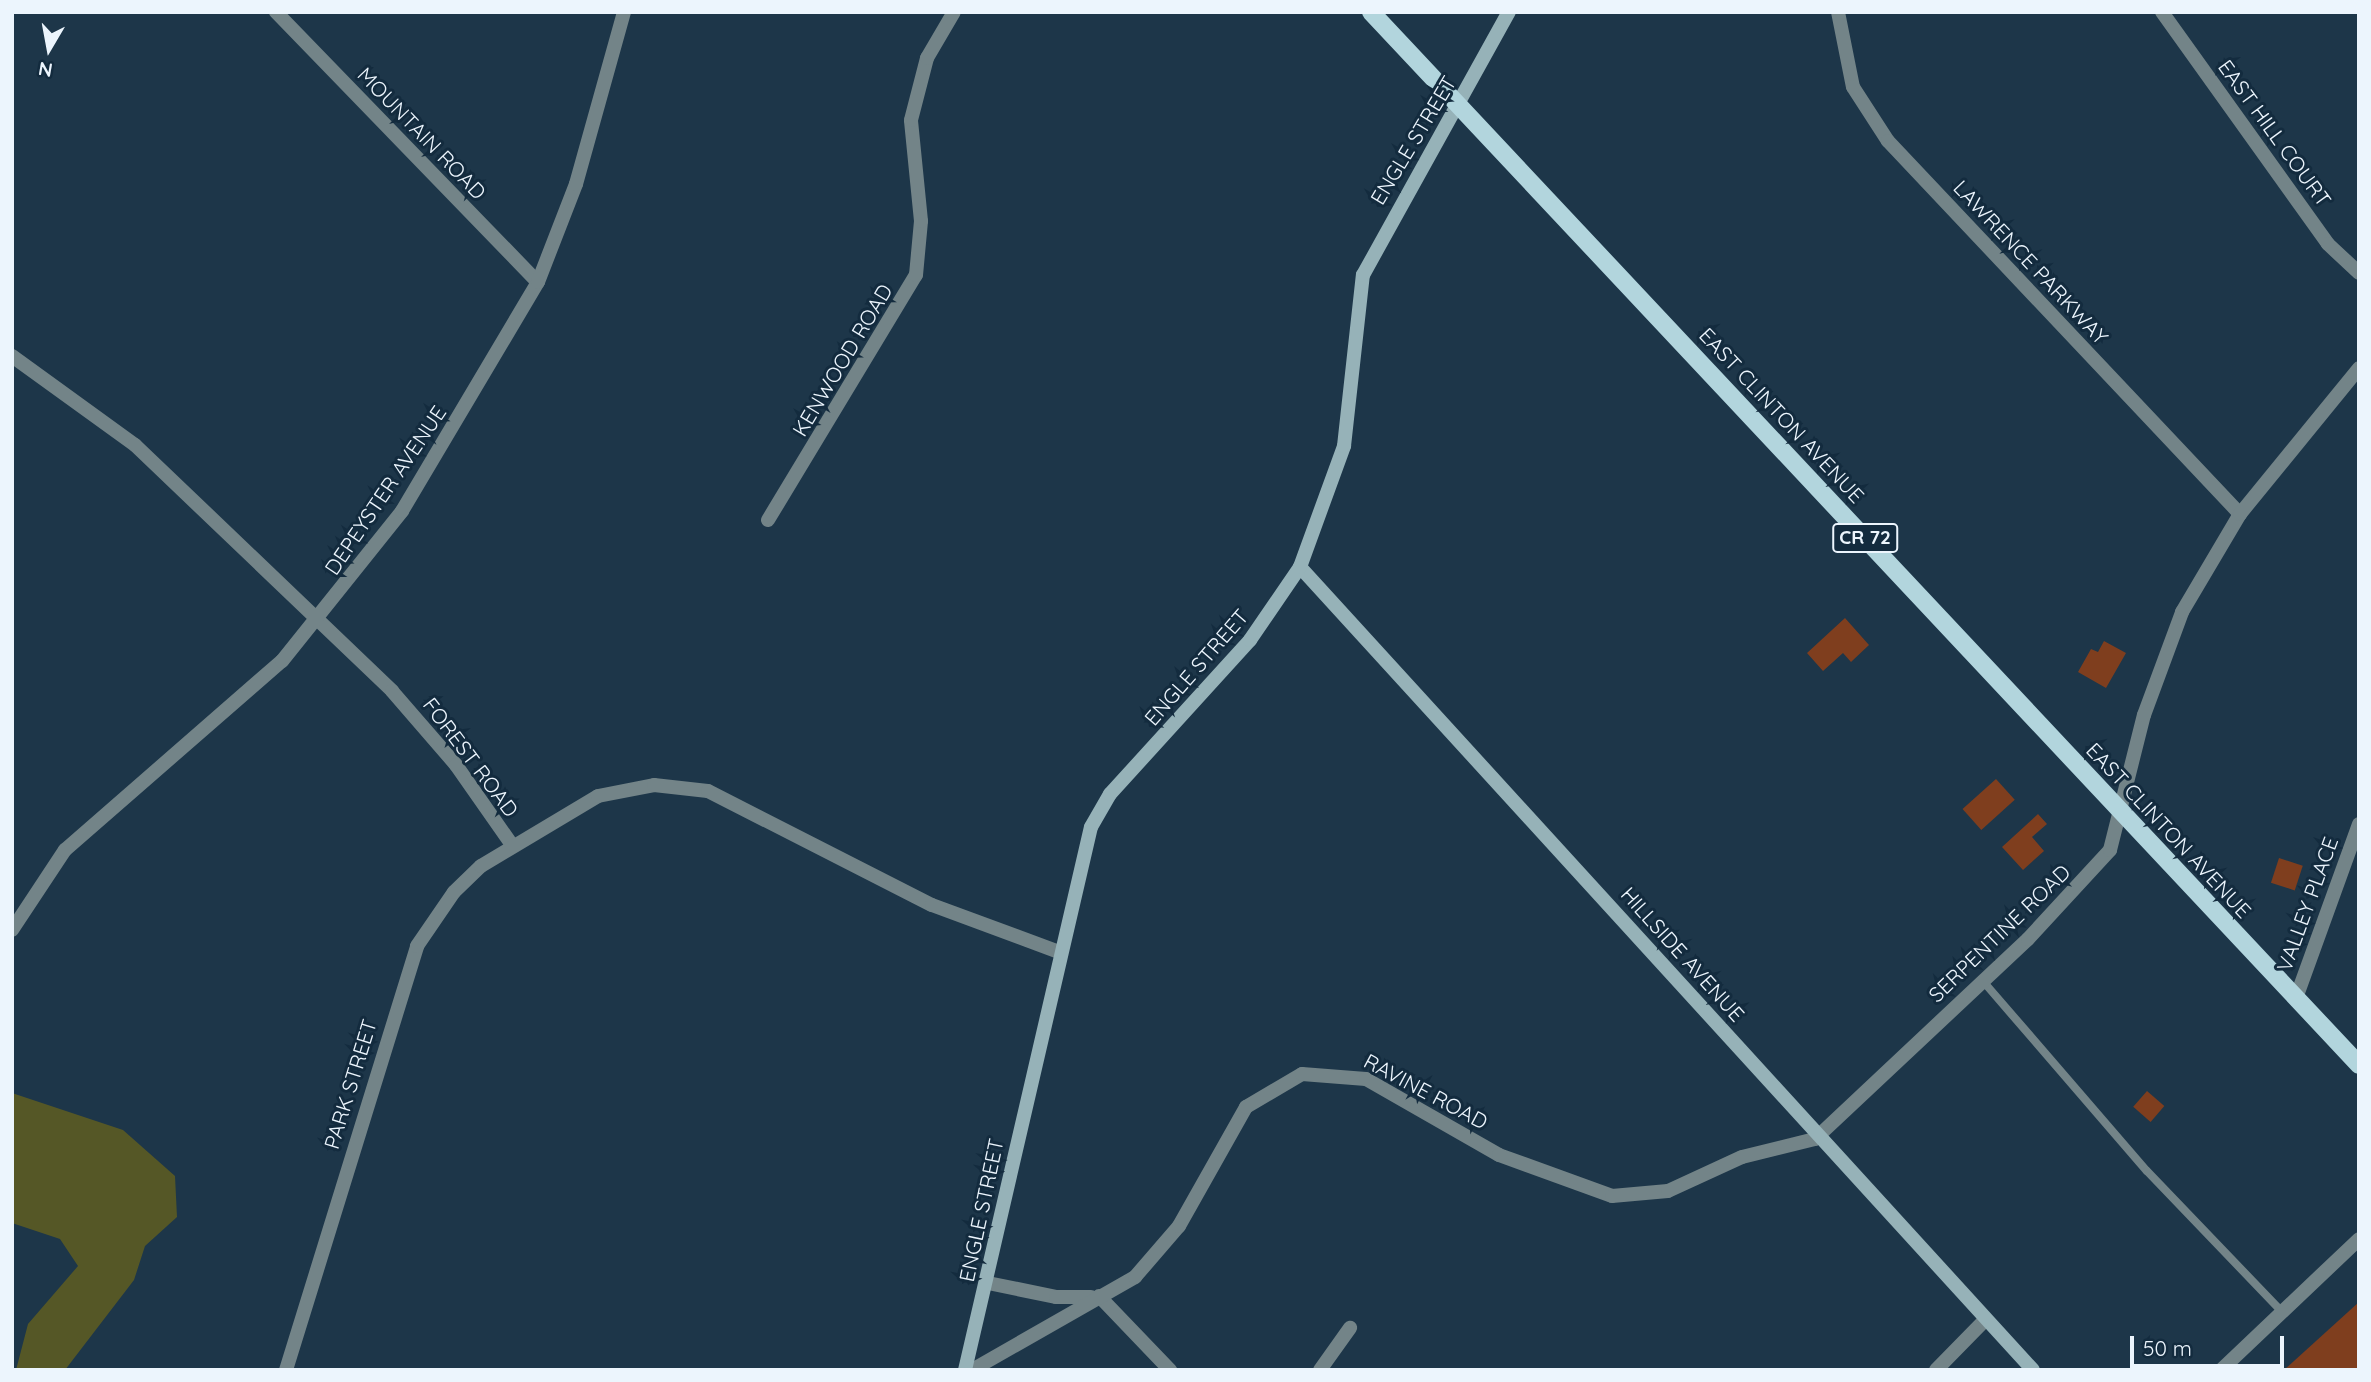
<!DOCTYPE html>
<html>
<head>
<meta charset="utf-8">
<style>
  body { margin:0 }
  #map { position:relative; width:2371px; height:1382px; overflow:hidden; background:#1d3649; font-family:Quicksand,sans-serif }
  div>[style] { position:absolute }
  .green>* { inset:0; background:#555726 }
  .building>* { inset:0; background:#7f3e1e; transform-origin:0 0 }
  .lane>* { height:8px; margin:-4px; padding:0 4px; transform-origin:4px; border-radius:4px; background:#738488 }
  .street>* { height:14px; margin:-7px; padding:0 7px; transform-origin:7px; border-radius:7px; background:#738488 }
  .secondary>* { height:14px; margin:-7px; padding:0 7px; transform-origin:7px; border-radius:7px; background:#96b2b8 }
  .primary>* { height:18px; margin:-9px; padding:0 9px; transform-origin:9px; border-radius:9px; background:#b2d5dd }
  span { translate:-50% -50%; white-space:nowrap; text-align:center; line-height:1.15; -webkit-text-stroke:6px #132b3e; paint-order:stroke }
  .shield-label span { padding:2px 5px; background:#132b3e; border:2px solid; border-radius:5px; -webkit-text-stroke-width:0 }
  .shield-label { font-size:19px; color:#ecf5fd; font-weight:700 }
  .street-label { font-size:21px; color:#ecf5fd }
  .frame { position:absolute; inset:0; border:14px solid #ecf5fd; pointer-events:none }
  .north { position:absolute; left:14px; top:14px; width:70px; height:70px; -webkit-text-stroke:5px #132b3e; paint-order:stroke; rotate:190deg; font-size:19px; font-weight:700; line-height:28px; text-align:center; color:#ecf5fd }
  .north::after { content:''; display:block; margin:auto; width:24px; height:32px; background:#ecf5fd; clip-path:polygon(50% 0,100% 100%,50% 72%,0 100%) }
  .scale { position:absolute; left:2130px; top:1336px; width:154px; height:32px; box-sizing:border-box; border:4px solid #ecf5fd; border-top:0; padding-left:9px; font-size:21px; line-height:24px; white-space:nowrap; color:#ecf5fd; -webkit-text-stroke:5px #132b3e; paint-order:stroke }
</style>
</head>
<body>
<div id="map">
  <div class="green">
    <i style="clip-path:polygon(12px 1093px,123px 1130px,175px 1176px,177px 1217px,145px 1246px,134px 1280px,65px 1370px,16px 1370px,28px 1324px,78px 1266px,60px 1239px,12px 1223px)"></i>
  </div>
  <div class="building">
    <i style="clip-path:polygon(1845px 618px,1869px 645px,1851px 662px,1843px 653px,1823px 671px,1807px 653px)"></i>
    <i style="clip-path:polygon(2104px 641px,2126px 653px,2106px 688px,2078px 672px,2091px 649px,2098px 652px)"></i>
    <i style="left:1996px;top:779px;width:28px;height:45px;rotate:48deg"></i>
    <i style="clip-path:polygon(2038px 814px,2047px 824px,2032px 837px,2044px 851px,2023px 870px,2002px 847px)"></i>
    <i style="left:2279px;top:858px;width:25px;height:26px;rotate:18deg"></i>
    <i style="left:2147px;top:1091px;width:23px;height:21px;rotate:41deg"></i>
    <i style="clip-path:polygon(2359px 1302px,2359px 1370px,2284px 1370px)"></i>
  </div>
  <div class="lane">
    <i style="left:1982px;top:980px;width:252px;rotate:49.2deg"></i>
    <i style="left:2147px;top:1171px;width:195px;rotate:46.2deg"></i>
  </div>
  <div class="street">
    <i style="left:276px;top:12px;width:376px;rotate:45.9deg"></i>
    <i style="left:1838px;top:12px;width:76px;rotate:78.7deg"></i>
    <i style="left:1853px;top:87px;width:64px;rotate:57.1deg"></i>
    <i style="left:1888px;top:141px;width:513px;rotate:46.66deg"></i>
    <i style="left:2162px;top:12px;width:285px;rotate:54.4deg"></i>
    <i style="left:2328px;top:244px;width:42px;rotate:43.1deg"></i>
    <i style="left:12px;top:356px;width:152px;rotate:35.9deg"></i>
    <i style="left:135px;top:445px;width:356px;rotate:43.7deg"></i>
    <i style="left:392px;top:691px;width:98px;rotate:49.1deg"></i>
    <i style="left:456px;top:765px;width:98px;rotate:55deg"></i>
    <i style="left:768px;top:520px;width:286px;rotate:-58.9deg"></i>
    <i style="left:916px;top:275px;width:54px;rotate:-84.7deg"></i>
    <i style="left:921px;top:221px;width:101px;rotate:-95.7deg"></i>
    <i style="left:911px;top:120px;width:64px;rotate:-75.5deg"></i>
    <i style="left:927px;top:58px;width:53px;rotate:-59.6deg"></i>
    <i style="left:12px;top:930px;width:96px;rotate:-56.5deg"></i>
    <i style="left:65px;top:850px;width:288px;rotate:-41.1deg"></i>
    <i style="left:282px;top:661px;width:192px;rotate:-51.3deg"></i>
    <i style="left:402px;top:511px;width:266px;rotate:-59.3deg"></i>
    <i style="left:538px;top:282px;width:105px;rotate:-68.8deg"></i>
    <i style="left:576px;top:184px;width:179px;rotate:-74.4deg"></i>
    <i style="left:2296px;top:998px;width:185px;rotate:-70.1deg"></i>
    <i style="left:988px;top:1283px;width:69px;rotate:11.6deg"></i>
    <i style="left:1056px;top:1297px;width:35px"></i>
    <i style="left:1099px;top:1296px;width:103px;rotate:46.2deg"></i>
    <i style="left:286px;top:1370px;width:444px;rotate:-72.8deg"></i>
    <i style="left:417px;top:946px;width:65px;rotate:-55.6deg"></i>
    <i style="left:454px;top:892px;width:37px;rotate:-44deg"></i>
    <i style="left:481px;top:866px;width:136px;rotate:-30.9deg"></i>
    <i style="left:598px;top:796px;width:57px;rotate:-11.1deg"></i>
    <i style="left:654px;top:785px;width:54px;rotate:6.3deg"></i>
    <i style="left:708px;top:791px;width:251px;rotate:27deg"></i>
    <i style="left:932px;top:905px;width:135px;rotate:20.3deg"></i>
    <i style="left:972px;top:1370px;width:188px;rotate:-29.7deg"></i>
    <i style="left:1135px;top:1277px;width:67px;rotate:-49.2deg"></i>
    <i style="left:1179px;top:1226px;width:137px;rotate:-60.6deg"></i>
    <i style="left:1246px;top:1107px;width:65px;rotate:-30.5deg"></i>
    <i style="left:1302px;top:1074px;width:64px;rotate:4.5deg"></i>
    <i style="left:1366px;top:1079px;width:153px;rotate:29.7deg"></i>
    <i style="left:1499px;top:1155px;width:120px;rotate:19.9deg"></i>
    <i style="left:1612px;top:1196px;width:56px;rotate:-5.1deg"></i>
    <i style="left:1668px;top:1191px;width:81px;rotate:-24.7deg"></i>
    <i style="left:1742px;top:1157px;width:75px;rotate:-13.9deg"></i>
    <i style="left:1815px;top:1139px;width:292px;rotate:-43.2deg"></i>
    <i style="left:2028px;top:939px;width:121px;rotate:-47.3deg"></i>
    <i style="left:2110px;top:850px;width:139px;rotate:-75.9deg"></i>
    <i style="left:2144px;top:715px;width:110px;rotate:-69.7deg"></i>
    <i style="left:2182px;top:612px;width:114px;rotate:-59.4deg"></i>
    <i style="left:2240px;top:514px;width:188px;rotate:-50.8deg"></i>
    <i style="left:1320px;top:1370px;width:52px;rotate:-54.5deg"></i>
    <i style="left:1936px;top:1370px;width:71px;rotate:-45.6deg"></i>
    <i style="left:2221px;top:1370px;width:190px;rotate:-43.5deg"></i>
  </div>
  <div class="secondary">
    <i style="left:1300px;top:567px;width:1087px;rotate:47.61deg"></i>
    <i style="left:965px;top:1370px;width:557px;rotate:-76.94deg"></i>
    <i style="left:1091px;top:827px;width:38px;rotate:-60deg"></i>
    <i style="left:1110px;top:794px;width:208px;rotate:-47.7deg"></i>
    <i style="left:1250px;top:640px;width:88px;rotate:-55.6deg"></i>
    <i style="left:1300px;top:567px;width:129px;rotate:-70deg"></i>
    <i style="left:1344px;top:446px;width:172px;rotate:-83.7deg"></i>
    <i style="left:1363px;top:275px;width:301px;rotate:-61deg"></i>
  </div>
  <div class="primary">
    <i style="left:1371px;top:12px;width:1444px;rotate:46.82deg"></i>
  </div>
  <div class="shield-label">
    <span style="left:1865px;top:538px">CR 72</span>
  </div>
  <div class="street-label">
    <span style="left:422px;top:133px;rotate:46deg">MOUNTAIN ROAD</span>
    <span style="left:2275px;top:133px;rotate:54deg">EAST HILL COURT</span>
    <span style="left:1413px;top:140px;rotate:-59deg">ENGLE STREET</span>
    <span style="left:2031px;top:262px;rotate:47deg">LAWRENCE PARKWAY</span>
    <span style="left:842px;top:360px;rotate:-59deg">KENWOOD ROAD</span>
    <span style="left:1782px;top:415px;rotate:47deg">EAST CLINTON AVENUE</span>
    <span style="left:385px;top:490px;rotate:-56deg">DEPEYSTER AVENUE</span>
    <span style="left:1196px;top:667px;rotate:-49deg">ENGLE STREET</span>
    <span style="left:471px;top:757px;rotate:53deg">FOREST ROAD</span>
    <span style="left:2169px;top:830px;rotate:47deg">EAST CLINTON AVENUE</span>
    <span style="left:2307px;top:904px;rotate:-70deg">VALLEY PLACE</span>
    <span style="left:1999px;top:933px;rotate:-44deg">SERPENTINE ROAD</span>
    <span style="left:1683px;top:954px;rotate:48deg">HILLSIDE AVENUE</span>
    <span style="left:350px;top:1084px;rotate:-73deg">PARK STREET</span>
    <span style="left:1426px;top:1091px;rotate:28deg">RAVINE ROAD</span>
    <span style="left:981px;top:1210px;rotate:-78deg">ENGLE STREET</span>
  </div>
  <div class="frame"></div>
  <div class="north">N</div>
  <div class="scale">50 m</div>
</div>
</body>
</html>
